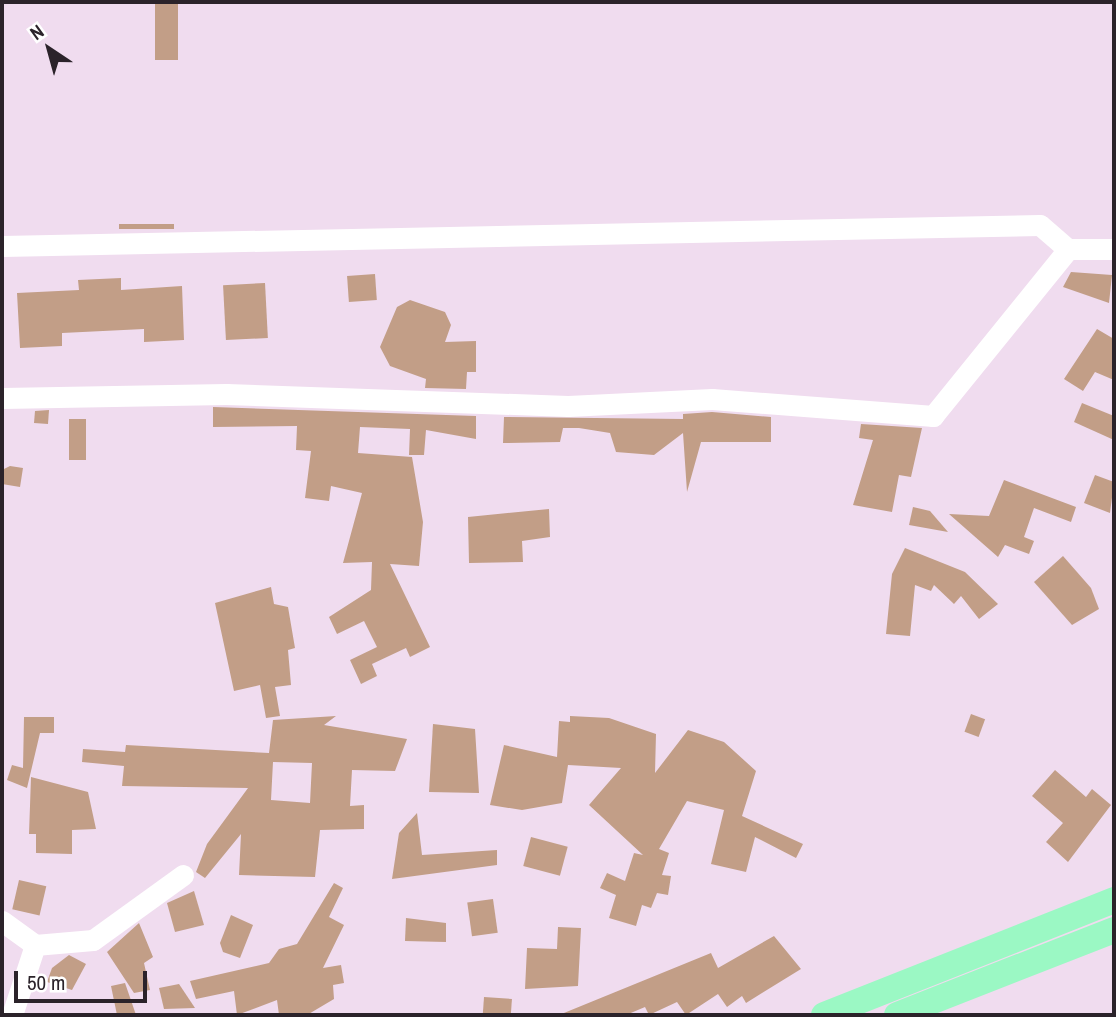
<!DOCTYPE html>
<html>
<head>
<meta charset="utf-8">
<style>
  body { margin:0 }
  #map { position:relative; width:1116px; height:1017px; overflow:hidden; background:#f0dcef; font-family:"Archivo Narrow",sans-serif }
  div>[style] { position:absolute }
  .building>* { inset:0; background:#c29e87; transform-origin:0 0 }
  .minor>* { height:21px; margin:-10.5px; padding:0 10.5px; transform-origin:10.5px; border-radius:10.5px; background:#fff }
  .major>* { height:26px; margin:-13px; padding:0 13px; transform-origin:13px; border-radius:13px; background:#9bf8c4 }
  span { translate:-50% -50%; white-space:nowrap; text-align:center; line-height:1.15; -webkit-text-stroke:7px #fff; paint-order:stroke }
  .frame { position:absolute; inset:0; border:4px solid #2b232a; pointer-events:none }
  .north { position:absolute; left:14px; top:14px; width:70px; height:70px; -webkit-text-stroke:5px #fff; paint-order:stroke; rotate:324deg; font-size:19px; font-weight:700; line-height:28px; text-align:center; color:#2b232a }
  .north::after { content:''; display:block; margin:auto; width:24px; height:32px; background:#2b232a; clip-path:polygon(50% 0,100% 100%,50% 72%,0 100%) }
  .scale { position:absolute; left:14px; top:971px; width:133px; height:32px; box-sizing:border-box; border:4px solid #2b232a; border-top:0; padding-left:9px; font-size:21px; line-height:24px; white-space:nowrap; color:#2b232a; -webkit-text-stroke:5px #fff; paint-order:stroke }
</style>
</head>
<body>
<div id="map">
  <div class="building">
    <i style="left:155px;top:2px;width:23px;height:58px"></i>
    <i style="left:174px;top:224px;width:5px;height:55px;rotate:90deg"></i>
    <i style="clip-path:polygon(1071px 272px,1112px 275px,1109px 303px,1063px 287px)"></i>
    <i style="left:375px;top:274px;width:26px;height:28px;rotate:86deg"></i>
    <i style="clip-path:polygon(121px 278px,121px 290px,182px 286px,184px 340px,144px 342px,144px 329px,62px 333px,62px 346px,20px 348px,17px 293px,79px 290px,78px 280px)"></i>
    <i style="left:265px;top:283px;width:55px;height:42px;rotate:87deg"></i>
    <i style="clip-path:polygon(410px 300px,445px 312px,451px 325px,445px 342px,476px 341px,476px 372px,467px 372px,466px 389px,425px 388px,426px 379px,390px 366px,380px 347px,397px 307px)"></i>
    <i style="clip-path:polygon(1097px 329px,1114px 339px,1114px 380px,1095px 372px,1083px 391px,1064px 379px)"></i>
    <i style="clip-path:polygon(1082px 403px,1114px 416px,1114px 440px,1074px 422px)"></i>
    <i style="clip-path:polygon(213px 407px,476px 416px,476px 439px,426px 430px,424px 455px,409px 455px,410px 429px,360px 427px,358px 453px,412px 457px,423px 522px,419px 566px,390px 564px,430px 647px,410px 657px,406px 648px,372px 664px,377px 676px,361px 684px,350px 660px,377px 647px,364px 621px,337px 634px,329px 617px,371px 590px,372px 562px,343px 563px,362px 493px,331px 486px,329px 501px,305px 498px,311px 451px,296px 450px,297px 426px,213px 427px)"></i>
    <i style="clip-path:polygon(49px 410px,48px 424px,34px 423px,35px 411px)"></i>
    <i style="clip-path:polygon(712px 412px,771px 417px,771px 442px,701px 442px,687px 492px,683px 433px,654px 455px,616px 452px,610px 433px,579px 428px,563px 428px,560px 442px,503px 443px,504px 417px,683px 419px,683px 414px)"></i>
    <i style="left:69px;top:419px;width:17px;height:41px"></i>
    <i style="clip-path:polygon(861px 424px,922px 428px,911px 477px,899px 475px,892px 512px,853px 505px,873px 440px,859px 438px)"></i>
    <i style="clip-path:polygon(10px 466px,23px 468px,20px 487px,2px 484px,2px 470px)"></i>
    <i style="clip-path:polygon(1095px 475px,1114px 482px,1110px 513px,1084px 503px)"></i>
    <i style="clip-path:polygon(1004px 480px,1076px 507px,1071px 522px,1034px 508px,1024px 537px,1034px 541px,1029px 554px,1005px 545px,998px 557px,949px 514px,989px 516px)"></i>
    <i style="clip-path:polygon(913px 507px,930px 511px,948px 532px,909px 525px)"></i>
    <i style="clip-path:polygon(549px 509px,550px 537px,522px 541px,523px 562px,469px 563px,468px 517px)"></i>
    <i style="clip-path:polygon(905px 548px,965px 572px,998px 604px,979px 619px,961px 596px,954px 604px,934px 585px,931px 591px,915px 585px,910px 636px,886px 634px,892px 574px)"></i>
    <i style="clip-path:polygon(1063px 556px,1091px 588px,1099px 609px,1072px 625px,1034px 582px)"></i>
    <i style="clip-path:polygon(271px 587px,274px 604px,288px 607px,295px 648px,288px 650px,291px 685px,275px 687px,280px 716px,266px 718px,260px 685px,234px 691px,215px 603px)"></i>
    <i style="left:971px;top:714px;width:15px;height:19px;rotate:20deg"></i>
    <i style="clip-path:polygon(evenodd,336px 716px,324px 725px,407px 739px,395px 771px,352px 770px,350px 806px,364px 805px,364px 829px,320px 830px,315px 877px,239px 875px,241px 834px,205px 878px,196px 872px,207px 844px,248px 788px,122px 786px,124px 766px,82px 762px,83px 749px,125px 752px,126px 745px,269px 753px,273px 720px,336px 716px,273px 762px,312px 763px,310px 803px,271px 800px,273px 762px)"></i>
    <i style="clip-path:polygon(570px 716px,609px 718px,656px 734px,655px 773px,688px 730px,724px 742px,756px 771px,742px 816px,803px 844px,796px 858px,755px 837px,746px 872px,711px 864px,724px 810px,687px 801px,659px 849px,669px 853px,662px 875px,671px 876px,668px 895px,657px 893px,651px 908px,642px 905px,636px 926px,609px 918px,616px 895px,600px 888px,607px 873px,625px 881px,634px 853px,643px 855px,589px 805px,621px 768px,568px 765px,562px 803px,522px 810px,490px 805px,504px 745px,557px 757px,559px 721px,570px 722px)"></i>
    <i style="clip-path:polygon(24px 717px,54px 717px,54px 733px,40px 733px,27px 788px,7px 780px,12px 765px,23px 768px)"></i>
    <i style="clip-path:polygon(433px 724px,475px 729px,479px 793px,429px 792px)"></i>
    <i style="clip-path:polygon(1055px 770px,1086px 797px,1092px 789px,1111px 805px,1068px 862px,1046px 842px,1063px 823px,1032px 796px)"></i>
    <i style="clip-path:polygon(31px 777px,88px 792px,96px 829px,72px 830px,72px 854px,36px 853px,36px 834px,29px 834px)"></i>
    <i style="clip-path:polygon(417px 813px,422px 855px,497px 850px,497px 865px,392px 879px,399px 833px)"></i>
    <i style="left:531px;top:837px;width:38px;height:30px;rotate:15deg"></i>
    <i style="left:19px;top:880px;width:28px;height:30px;rotate:13deg"></i>
    <i style="clip-path:polygon(334px 883px,343px 888px,329px 917px,344px 925px,323px 968px,341px 965px,344px 983px,333px 985px,334px 999px,307px 1015px,279px 1015px,277px 1000px,237px 1015px,234px 991px,196px 999px,190px 981px,269px 963px,279px 949px,297px 944px)"></i>
    <i style="clip-path:polygon(194px 891px,204px 925px,175px 932px,167px 903px)"></i>
    <i style="left:493px;top:899px;width:34px;height:26px;rotate:82deg"></i>
    <i style="clip-path:polygon(231px 915px,253px 925px,240px 958px,223px 952px,220px 943px)"></i>
    <i style="clip-path:polygon(406px 918px,446px 923px,446px 942px,405px 941px)"></i>
    <i style="clip-path:polygon(139px 923px,153px 957px,144px 963px,150px 990px,134px 993px,107px 952px)"></i>
    <i style="clip-path:polygon(558px 927px,581px 928px,578px 986px,525px 989px,527px 948px,557px 949px)"></i>
    <i style="clip-path:polygon(774px 936px,801px 969px,746px 1003px,742px 996px,727px 1007px,718px 994px,686px 1015px,677px 1002px,649px 1015px,645px 1007px,626px 1015px,559px 1015px,711px 953px,718px 968px)"></i>
    <i style="clip-path:polygon(69px 955px,86px 964px,72px 990px,47px 982px,52px 968px)"></i>
    <i style="clip-path:polygon(125px 983px,136px 1015px,117px 1015px,111px 986px)"></i>
    <i style="clip-path:polygon(179px 984px,195px 1008px,164px 1009px,159px 988px)"></i>
    <i style="left:484px;top:997px;width:28px;height:18px;rotate:4deg"></i>
  </div>
  <div class="minor">
    <i style="left:2px;top:246px;width:1038px;rotate:-1.16deg"></i>
    <i style="left:1040px;top:225px;width:37px;rotate:41deg"></i>
    <i style="left:2px;top:398px;width:224px;rotate:-1deg"></i>
    <i style="left:226px;top:394px;width:342px;rotate:2deg"></i>
    <i style="left:568px;top:406px;width:144px;rotate:-2.8deg"></i>
    <i style="left:712px;top:399px;width:222px;rotate:4.4deg"></i>
    <i style="left:933px;top:416px;width:215px;rotate:-51deg"></i>
    <i style="left:1068px;top:249px;width:46px"></i>
    <i style="left:2px;top:921px;width:41px;rotate:36deg"></i>
    <i style="left:35px;top:945px;width:58px;rotate:-4.9deg"></i>
    <i style="left:93px;top:940px;width:111px;rotate:-35.8deg"></i>
    <i style="left:12px;top:1015px;width:74px;rotate:-71.8deg"></i>
  </div>
  <div class="major">
    <i style="left:824px;top:1015px;width:312px;rotate:-21.6deg"></i>
    <i style="left:897px;top:1015px;width:233px;rotate:-21.4deg"></i>
  </div>
  <div class="frame"></div>
  <div class="north">N</div>
  <div class="scale">50 m</div>
</div>
</body>
</html>
